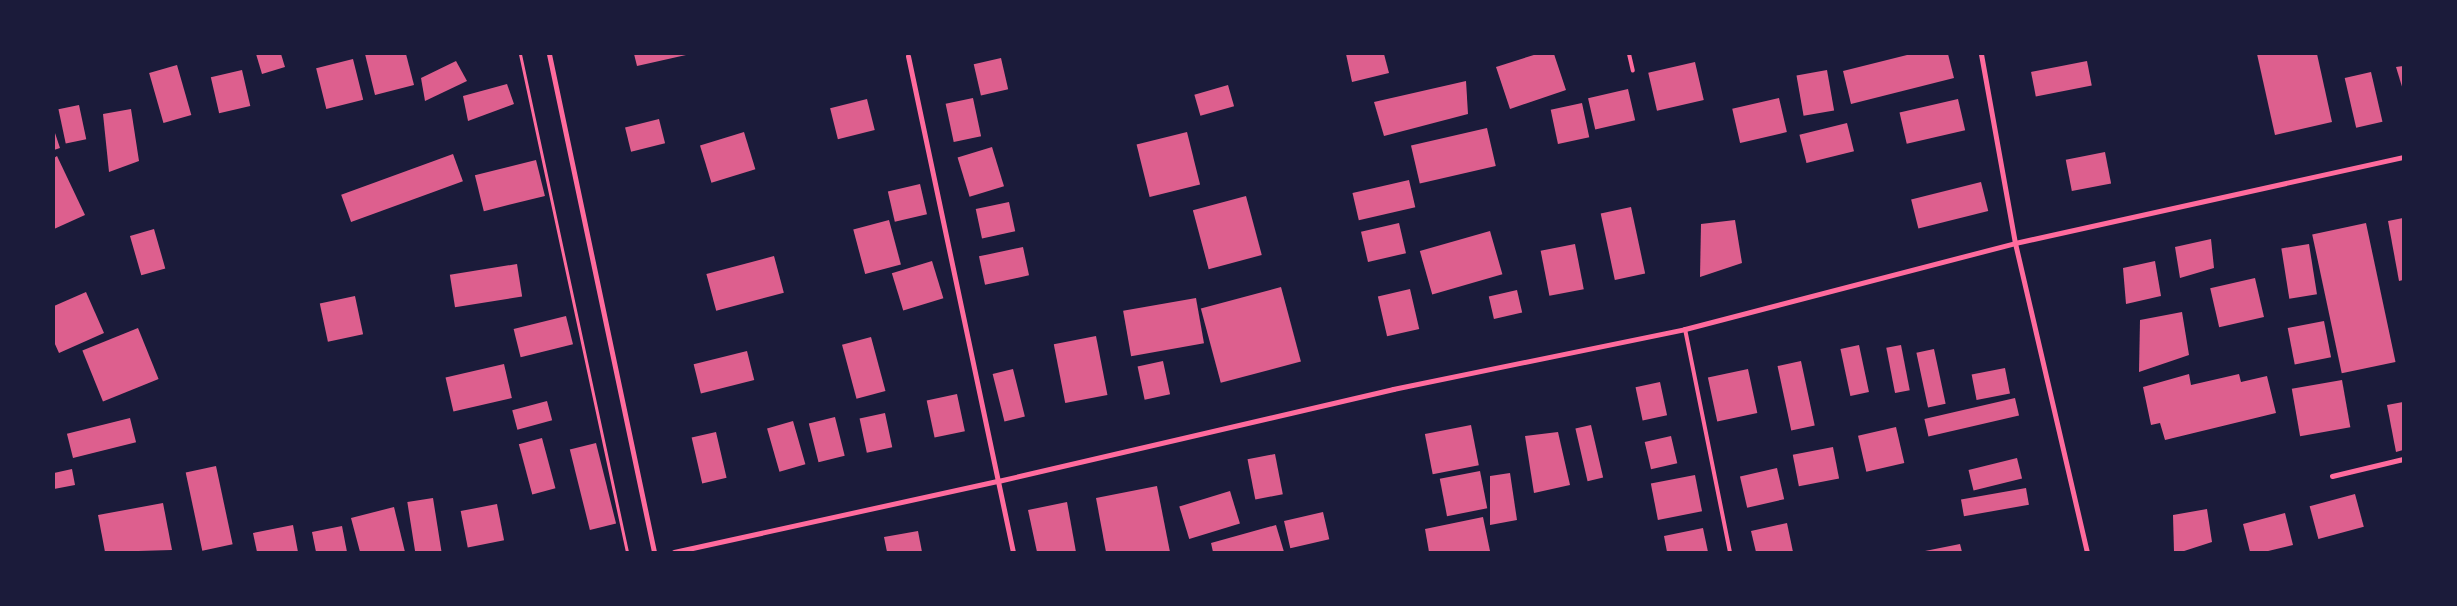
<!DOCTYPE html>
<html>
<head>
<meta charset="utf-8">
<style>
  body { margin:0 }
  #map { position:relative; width:2457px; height:606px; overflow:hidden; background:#1b1b3a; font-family:Inter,sans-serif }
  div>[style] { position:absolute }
  .building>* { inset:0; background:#dd5f8e; transform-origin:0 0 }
  .path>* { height:3px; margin:-1.5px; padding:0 1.5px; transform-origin:1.5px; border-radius:1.5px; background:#ff6b9d }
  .service>* { height:4px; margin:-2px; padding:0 2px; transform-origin:2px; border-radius:2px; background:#ff6b9d }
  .minor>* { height:5px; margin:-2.5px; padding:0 2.5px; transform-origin:2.5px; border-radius:2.5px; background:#ff6b9d }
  span { translate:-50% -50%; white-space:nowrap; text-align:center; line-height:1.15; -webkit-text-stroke:5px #1b1b3a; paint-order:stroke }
  .frame { position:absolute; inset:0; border:55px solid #1b1b3a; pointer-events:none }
</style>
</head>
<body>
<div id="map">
  <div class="building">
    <i style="clip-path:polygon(256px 54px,281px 54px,285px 67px,262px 74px)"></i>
    <i style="clip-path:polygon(365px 54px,406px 54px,414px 85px,375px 95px)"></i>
    <i style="clip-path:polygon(634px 54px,686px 54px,686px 55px,637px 66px)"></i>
    <i style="clip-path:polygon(1346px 54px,1384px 54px,1389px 73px,1352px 82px)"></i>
    <i style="clip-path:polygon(1537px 54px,1554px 54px,1566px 90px,1510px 109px,1496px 67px)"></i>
    <i style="clip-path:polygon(1911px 54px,1948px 54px,1954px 78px,1851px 104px,1843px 71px)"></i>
    <i style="clip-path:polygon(2257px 54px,2317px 54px,2332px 122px,2275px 135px)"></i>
    <i style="left:1001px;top:58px;width:32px;height:28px;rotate:77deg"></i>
    <i style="left:353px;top:59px;width:42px;height:38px;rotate:76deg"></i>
    <i style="clip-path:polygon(456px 61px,467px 81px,425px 101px,421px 78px)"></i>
    <i style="left:2087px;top:61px;width:25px;height:57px;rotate:79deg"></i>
    <i style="left:1695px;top:62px;width:39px;height:48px;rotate:77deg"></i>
    <i style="left:177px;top:65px;width:52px;height:29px;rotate:74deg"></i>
    <i style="clip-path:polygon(2403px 66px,2403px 90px,2396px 67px)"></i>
    <i style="left:242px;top:70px;width:37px;height:32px;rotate:77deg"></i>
    <i style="left:1827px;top:70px;width:41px;height:31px;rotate:80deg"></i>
    <i style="left:2371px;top:72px;width:51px;height:27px;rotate:77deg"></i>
    <i style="clip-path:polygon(1466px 81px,1468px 114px,1384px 136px,1374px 102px)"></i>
    <i style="clip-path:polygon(507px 84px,514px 104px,468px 121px,463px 96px)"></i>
    <i style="left:1228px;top:85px;width:22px;height:35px;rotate:74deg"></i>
    <i style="left:1628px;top:89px;width:32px;height:41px;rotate:77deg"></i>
    <i style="left:973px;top:98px;width:39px;height:28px;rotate:78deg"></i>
    <i style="left:1779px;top:98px;width:35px;height:48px;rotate:77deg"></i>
    <i style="left:867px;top:99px;width:32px;height:38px;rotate:76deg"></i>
    <i style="left:1958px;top:99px;width:32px;height:60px;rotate:77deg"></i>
    <i style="left:1582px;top:103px;width:35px;height:32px;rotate:78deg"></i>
    <i style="left:79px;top:105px;width:35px;height:21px;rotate:78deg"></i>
    <i style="clip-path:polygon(131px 109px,139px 161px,109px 172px,103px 114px)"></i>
    <i style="left:659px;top:119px;width:25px;height:35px;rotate:76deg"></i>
    <i style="left:1847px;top:123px;width:29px;height:49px;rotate:76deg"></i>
    <i style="left:1487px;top:128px;width:39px;height:78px;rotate:77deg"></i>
    <i style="clip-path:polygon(54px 130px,60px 148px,54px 150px)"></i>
    <i style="left:744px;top:132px;width:39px;height:46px;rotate:73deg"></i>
    <i style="left:1187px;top:132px;width:54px;height:52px;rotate:76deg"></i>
    <i style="left:992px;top:147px;width:41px;height:36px;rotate:73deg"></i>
    <i style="left:2105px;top:152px;width:32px;height:40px;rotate:79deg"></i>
    <i style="left:453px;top:154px;width:29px;height:119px;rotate:70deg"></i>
    <i style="clip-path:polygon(57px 156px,85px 215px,54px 229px,54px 158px)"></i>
    <i style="left:536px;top:160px;width:37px;height:63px;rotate:76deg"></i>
    <i style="left:1409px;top:180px;width:28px;height:58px;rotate:77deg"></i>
    <i style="left:1981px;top:182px;width:30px;height:72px;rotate:76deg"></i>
    <i style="left:920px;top:184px;width:31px;height:33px;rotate:77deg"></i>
    <i style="left:1246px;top:196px;width:61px;height:55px;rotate:75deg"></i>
    <i style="left:1009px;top:202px;width:30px;height:34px;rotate:78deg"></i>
    <i style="left:1631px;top:207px;width:68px;height:31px;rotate:78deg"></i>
    <i style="clip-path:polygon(2403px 218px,2403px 280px,2399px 281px,2388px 221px)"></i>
    <i style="left:889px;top:220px;width:46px;height:37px;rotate:75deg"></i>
    <i style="clip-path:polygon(1735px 220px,1742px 263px,1700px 277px,1701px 224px)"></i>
    <i style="left:1399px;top:223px;width:31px;height:39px;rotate:77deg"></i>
    <i style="left:2366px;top:223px;width:142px;height:55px;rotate:78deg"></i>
    <i style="left:154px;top:229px;width:41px;height:25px;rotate:74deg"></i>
    <i style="left:1490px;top:231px;width:45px;height:73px;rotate:74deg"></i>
    <i style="clip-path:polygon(2211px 239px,2214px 268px,2180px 278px,2175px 247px)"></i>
    <i style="left:1575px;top:244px;width:46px;height:35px;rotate:79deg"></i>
    <i style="left:2309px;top:244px;width:51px;height:28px;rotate:81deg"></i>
    <i style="left:1023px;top:247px;width:29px;height:45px;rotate:78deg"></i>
    <i style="left:774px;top:256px;width:38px;height:70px;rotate:75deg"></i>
    <i style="left:932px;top:261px;width:39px;height:42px;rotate:73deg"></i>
    <i style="clip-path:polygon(2155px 261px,2161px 296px,2126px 304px,2123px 268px)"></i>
    <i style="left:517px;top:264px;width:33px;height:68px;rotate:81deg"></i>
    <i style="left:2255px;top:278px;width:40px;height:46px;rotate:77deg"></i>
    <i style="left:1281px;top:287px;width:77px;height:83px;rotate:75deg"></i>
    <i style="left:1410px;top:289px;width:41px;height:33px;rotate:77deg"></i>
    <i style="left:1517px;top:290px;width:23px;height:29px;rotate:77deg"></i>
    <i style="clip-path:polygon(86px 292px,104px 333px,59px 353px,54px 342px,54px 306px)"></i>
    <i style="left:355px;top:296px;width:39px;height:36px;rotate:78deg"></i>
    <i style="left:1196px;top:298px;width:46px;height:74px;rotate:80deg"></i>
    <i style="clip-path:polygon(2182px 312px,2189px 355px,2139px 372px,2140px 320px)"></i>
    <i style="left:566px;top:316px;width:29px;height:54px;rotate:76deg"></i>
    <i style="left:2324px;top:321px;width:37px;height:37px;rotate:79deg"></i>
    <i style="left:138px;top:328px;width:55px;height:60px;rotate:68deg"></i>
    <i style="left:1096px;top:336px;width:60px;height:43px;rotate:79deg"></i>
    <i style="left:871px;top:337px;width:56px;height:30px;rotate:75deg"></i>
    <i style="left:1859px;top:345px;width:48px;height:19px;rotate:78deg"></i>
    <i style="left:1901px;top:345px;width:46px;height:15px;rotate:79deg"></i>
    <i style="left:1934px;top:349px;width:56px;height:18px;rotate:78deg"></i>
    <i style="left:747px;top:351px;width:30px;height:55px;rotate:76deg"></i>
    <i style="left:1163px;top:361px;width:34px;height:26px;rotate:78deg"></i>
    <i style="left:1801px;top:361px;width:66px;height:24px;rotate:78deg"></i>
    <i style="left:504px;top:364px;width:35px;height:60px;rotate:77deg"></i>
    <i style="left:2005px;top:368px;width:26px;height:34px;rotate:79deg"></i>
    <i style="left:1013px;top:369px;width:49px;height:21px;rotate:76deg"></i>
    <i style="left:1748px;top:369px;width:45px;height:41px;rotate:78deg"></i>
    <i style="clip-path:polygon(2189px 374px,2191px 385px,2239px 374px,2241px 382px,2267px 376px,2276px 413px,2165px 440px,2160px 423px,2151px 425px,2143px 387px)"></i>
    <i style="left:2342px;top:380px;width:48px;height:51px;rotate:80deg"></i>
    <i style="left:1660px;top:382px;width:34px;height:25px;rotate:78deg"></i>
    <i style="left:957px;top:394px;width:38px;height:31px;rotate:78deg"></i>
    <i style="left:2015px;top:398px;width:18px;height:93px;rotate:77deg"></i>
    <i style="left:547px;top:401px;width:20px;height:36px;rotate:75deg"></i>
    <i style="clip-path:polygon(2403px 402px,2403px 450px,2396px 452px,2387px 405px)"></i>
    <i style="left:885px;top:413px;width:35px;height:26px;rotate:78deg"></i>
    <i style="left:835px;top:417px;width:40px;height:27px;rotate:76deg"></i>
    <i style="left:130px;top:418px;width:25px;height:65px;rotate:76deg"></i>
    <i style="left:793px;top:421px;width:45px;height:27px;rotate:74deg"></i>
    <i style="left:1471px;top:425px;width:41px;height:47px;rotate:79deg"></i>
    <i style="left:1591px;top:425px;width:54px;height:16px;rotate:77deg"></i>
    <i style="left:1896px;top:427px;width:37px;height:39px;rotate:77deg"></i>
    <i style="left:716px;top:432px;width:47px;height:25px;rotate:77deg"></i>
    <i style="clip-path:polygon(1558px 432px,1570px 485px,1534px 493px,1525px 436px)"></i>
    <i style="left:1671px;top:436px;width:28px;height:27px;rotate:77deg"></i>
    <i style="left:542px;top:438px;width:52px;height:24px;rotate:75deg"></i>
    <i style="left:596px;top:443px;width:83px;height:27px;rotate:76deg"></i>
    <i style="left:1833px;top:447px;width:32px;height:41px;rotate:79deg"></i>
    <i style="left:1275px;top:454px;width:41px;height:28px;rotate:79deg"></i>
    <i style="left:2017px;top:458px;width:21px;height:50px;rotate:76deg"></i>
    <i style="left:216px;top:466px;width:80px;height:31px;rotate:78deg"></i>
    <i style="left:1777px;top:468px;width:32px;height:38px;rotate:77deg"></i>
    <i style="clip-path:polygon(72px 469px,75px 485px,54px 489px,54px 473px)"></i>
    <i style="left:1480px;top:471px;width:38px;height:41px;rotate:79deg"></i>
    <i style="clip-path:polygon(1510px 473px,1517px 520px,1490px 525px,1490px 476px)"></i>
    <i style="left:1695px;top:475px;width:37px;height:45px;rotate:79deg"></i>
    <i style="clip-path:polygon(1157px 486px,1170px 552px,1106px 552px,1096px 498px)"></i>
    <i style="left:2026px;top:488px;width:17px;height:66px;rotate:80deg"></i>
    <i style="left:1230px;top:491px;width:34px;height:53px;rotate:73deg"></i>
    <i style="left:2355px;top:494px;width:34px;height:47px;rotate:75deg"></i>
    <i style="left:433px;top:498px;width:55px;height:26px;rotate:81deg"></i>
    <i style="clip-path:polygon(1067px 502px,1076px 552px,1037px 552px,1028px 510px)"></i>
    <i style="clip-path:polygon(163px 503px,172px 550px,105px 552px,98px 515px)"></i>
    <i style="left:497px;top:504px;width:37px;height:37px;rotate:79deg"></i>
    <i style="clip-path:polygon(394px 507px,405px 552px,360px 552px,351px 518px)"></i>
    <i style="clip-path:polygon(2207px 509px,2212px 542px,2181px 552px,2174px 552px,2173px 515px)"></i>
    <i style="left:1323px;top:512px;width:28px;height:40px;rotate:77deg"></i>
    <i style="clip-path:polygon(2285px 513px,2293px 545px,2264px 552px,2250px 552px,2243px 524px)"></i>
    <i style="clip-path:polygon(1483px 517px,1490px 551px,1429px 552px,1425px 529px)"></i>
    <i style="clip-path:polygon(1787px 523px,1793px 552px,1756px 552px,1751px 531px)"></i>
    <i style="clip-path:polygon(293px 525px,298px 552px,257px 552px,253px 533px)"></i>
    <i style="clip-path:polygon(1276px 525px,1284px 552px,1213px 552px,1211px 543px)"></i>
    <i style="clip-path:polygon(342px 526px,347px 552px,316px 552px,312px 532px)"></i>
    <i style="clip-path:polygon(1703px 528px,1708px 552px,1667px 552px,1664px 536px)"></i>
    <i style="clip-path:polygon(918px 531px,922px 552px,887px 552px,884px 537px)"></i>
    <i style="clip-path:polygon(1960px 544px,1962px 552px,1925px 552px,1925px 551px)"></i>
  </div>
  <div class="path">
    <i style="left:520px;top:54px;width:509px;rotate:77.87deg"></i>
  </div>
  <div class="service">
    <i style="left:1629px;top:54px;width:17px;rotate:77deg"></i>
    <i style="left:1685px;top:329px;width:227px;rotate:78.6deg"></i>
  </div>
  <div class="minor">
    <i style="left:549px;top:54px;width:509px;rotate:78.09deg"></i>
    <i style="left:1981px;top:54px;width:192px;rotate:79.8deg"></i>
    <i style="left:2015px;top:243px;width:317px;rotate:76.9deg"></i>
    <i style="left:908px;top:56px;width:507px;rotate:78.05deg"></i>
    <i style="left:2332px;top:476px;width:73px;rotate:-13.5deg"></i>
    <i style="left:674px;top:552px;width:332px;rotate:-12.4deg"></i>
    <i style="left:998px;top:481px;width:406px;rotate:-13.1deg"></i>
    <i style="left:1393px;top:389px;width:298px;rotate:-11.6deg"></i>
    <i style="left:1685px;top:329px;width:341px;rotate:-14.6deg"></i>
    <i style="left:2015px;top:243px;width:397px;rotate:-12.5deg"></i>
  </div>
  <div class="frame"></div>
</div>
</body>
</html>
